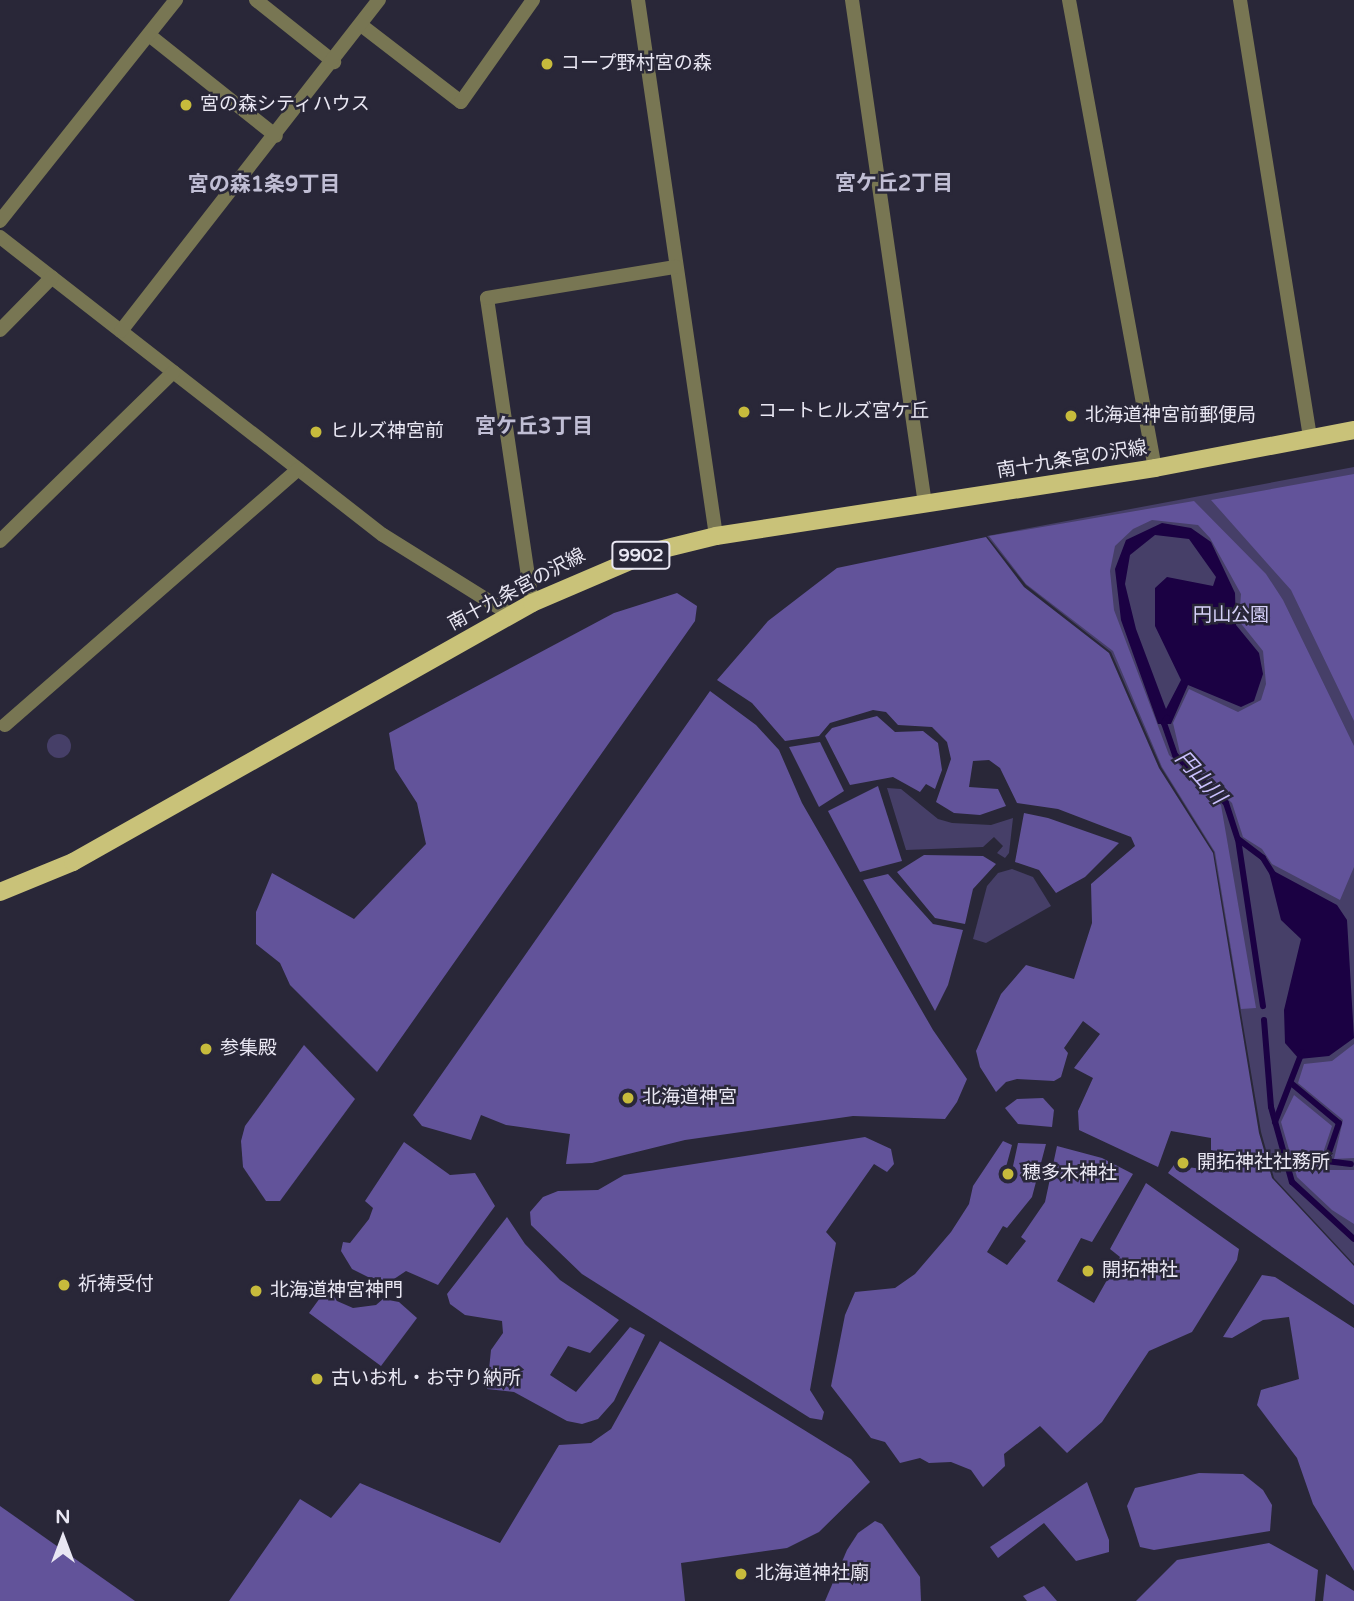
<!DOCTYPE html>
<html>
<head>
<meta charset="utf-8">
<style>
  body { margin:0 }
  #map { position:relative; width:1354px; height:1601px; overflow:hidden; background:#292738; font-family:"Varela Round","Noto Sans JP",sans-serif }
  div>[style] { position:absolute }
  .green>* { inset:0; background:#463f68 }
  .round { border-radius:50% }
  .forest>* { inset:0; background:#62539a }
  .water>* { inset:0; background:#1b0143 }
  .stream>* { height:6px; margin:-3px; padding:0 3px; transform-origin:3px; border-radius:3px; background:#1b0143 }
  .street>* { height:14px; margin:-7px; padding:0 7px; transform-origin:7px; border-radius:7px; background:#787653 }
  .primary>* { height:18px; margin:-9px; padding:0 9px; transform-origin:9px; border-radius:9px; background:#c9c279 }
  .dots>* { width:19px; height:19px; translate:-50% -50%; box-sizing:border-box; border:4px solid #292738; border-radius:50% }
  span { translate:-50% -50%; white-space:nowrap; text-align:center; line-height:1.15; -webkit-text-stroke:5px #292738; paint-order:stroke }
  .shield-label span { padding:2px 5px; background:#292738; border:2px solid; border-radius:5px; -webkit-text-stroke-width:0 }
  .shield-label { font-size:18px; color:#e9e7f3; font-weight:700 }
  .poi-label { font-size:19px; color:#e9e7f3 }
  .left { translate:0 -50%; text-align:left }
  .street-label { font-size:19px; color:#e9e7f3 }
  .park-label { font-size:19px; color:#d6d1fa }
  .neighbourhood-label { font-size:21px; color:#c0bed4; font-weight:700 }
  .water-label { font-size:21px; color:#cac0fd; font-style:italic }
  .north { position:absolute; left:28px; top:1503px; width:70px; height:70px; -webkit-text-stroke:5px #292738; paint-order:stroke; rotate:0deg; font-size:19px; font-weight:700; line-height:28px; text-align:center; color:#e9e7f3 }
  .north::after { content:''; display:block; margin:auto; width:24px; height:32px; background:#e9e7f3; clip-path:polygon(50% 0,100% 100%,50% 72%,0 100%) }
</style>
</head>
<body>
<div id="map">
  <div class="green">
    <i style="clip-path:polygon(1354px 467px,1354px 1264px,1274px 1178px,1261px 1132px,1214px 852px,1161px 767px,1111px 652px,1026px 585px,987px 536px)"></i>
    <i class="round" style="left:47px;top:734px;width:24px;height:24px"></i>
    <i style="clip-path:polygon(887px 788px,901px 789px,938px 819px,952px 823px,991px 825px,1013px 818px,1009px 853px,1005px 858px,997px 853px,1003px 846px,994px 837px,983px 847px,906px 850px)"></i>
    <i style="clip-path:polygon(1012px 869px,1033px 877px,1051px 906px,986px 943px,973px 939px,987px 886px,998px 873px)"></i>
  </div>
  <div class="forest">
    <i style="clip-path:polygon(1354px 474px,1354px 721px,1291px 590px,1211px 500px)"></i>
    <i style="clip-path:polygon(1194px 501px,1266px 574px,1283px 600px,1354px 746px,1354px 867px,1340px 900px,1272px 864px,1262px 849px,1243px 837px,1232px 803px,1180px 753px,1173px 723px,1189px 689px,1238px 712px,1261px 700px,1266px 684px,1263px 651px,1239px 621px,1241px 594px,1210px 538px,1198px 525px,1152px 520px,1133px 529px,1115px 546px,1110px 571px,1114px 610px,1169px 755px,1221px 805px,1256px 1008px,1241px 1009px,1215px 852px,1162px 767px,1113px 651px,1026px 584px,989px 536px)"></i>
    <i style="clip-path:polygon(986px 537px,1024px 587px,1109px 653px,1159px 768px,1213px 853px,1259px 1133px,1272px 1178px,1354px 1266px,1354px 1305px,1168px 1173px,1174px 1165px,1222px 1172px,1226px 1156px,1211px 1150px,1211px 1138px,1171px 1131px,1158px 1167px,1079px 1130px,1078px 1111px,1093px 1078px,1074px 1068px,1100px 1034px,1083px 1021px,1064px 1048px,1068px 1053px,1061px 1077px,1054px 1081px,1017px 1079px,1006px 1082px,996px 1092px,980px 1067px,976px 1051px,1001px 994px,1026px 965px,1074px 979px,1092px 923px,1091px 884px,1135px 846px,1131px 837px,1058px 809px,1017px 803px,1000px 768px,989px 760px,973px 761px,969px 787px,998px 789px,1006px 806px,980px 815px,954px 813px,936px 802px,951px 759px,947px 742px,932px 727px,898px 725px,886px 712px,873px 710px,830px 723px,819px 736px,785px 741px,752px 703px,717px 680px,768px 621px,837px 568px)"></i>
    <i style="clip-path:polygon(677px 593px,697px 606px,695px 621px,377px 1072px,290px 985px,280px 963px,256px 944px,256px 912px,272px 873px,354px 919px,426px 844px,417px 803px,395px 769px,389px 733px,614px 613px)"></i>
    <i style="clip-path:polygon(710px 691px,756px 725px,779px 750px,802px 803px,933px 1030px,967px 1079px,957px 1102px,945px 1119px,853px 1116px,685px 1140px,592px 1163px,566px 1164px,570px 1134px,506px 1125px,481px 1115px,471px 1140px,422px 1126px,413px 1115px)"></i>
    <i style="clip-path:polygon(877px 716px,895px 732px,923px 731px,938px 743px,942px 770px,935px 789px,926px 784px,920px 792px,893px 777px,850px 785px,825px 736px,832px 728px)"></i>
    <i style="clip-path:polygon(820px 742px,844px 791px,819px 807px,789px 747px)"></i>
    <i style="clip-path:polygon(878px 786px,902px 861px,860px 872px,828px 811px)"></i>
    <i style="clip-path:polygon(1024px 813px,1048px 818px,1119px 843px,1085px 877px,1056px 893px,1039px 870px,1015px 862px)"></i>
    <i style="clip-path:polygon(924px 855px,983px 856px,996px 864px,973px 889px,965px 924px,935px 918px,897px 872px)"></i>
    <i style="clip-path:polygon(888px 874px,933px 924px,963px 930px,948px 985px,935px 1011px,863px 880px)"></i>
    <i style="clip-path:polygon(1354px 1044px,1354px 1158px,1334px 1159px,1343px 1120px,1298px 1083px,1304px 1064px,1332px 1061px)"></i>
    <i style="clip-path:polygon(304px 1045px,355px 1099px,280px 1201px,266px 1201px,243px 1167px,241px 1141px,245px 1126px)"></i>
    <i style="clip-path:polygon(1294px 1095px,1332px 1126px,1320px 1162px,1327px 1170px,1354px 1170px,1354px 1224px,1332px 1210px,1297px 1177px,1281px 1122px)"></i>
    <i style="clip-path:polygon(1043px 1098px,1054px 1110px,1052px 1127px,1018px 1124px,1005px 1108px,1017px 1099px)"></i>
    <i style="clip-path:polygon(865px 1137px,891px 1149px,894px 1164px,887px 1172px,874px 1164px,826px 1232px,836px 1243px,810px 1390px,824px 1412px,822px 1420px,810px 1418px,582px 1274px,531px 1225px,530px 1212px,543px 1197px,558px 1191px,598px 1190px,624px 1175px)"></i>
    <i style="clip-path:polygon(1003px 1141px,1012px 1145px,1003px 1178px,1010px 1180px,1018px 1143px,1046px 1144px,1032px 1197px,1007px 1228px,1003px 1226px,987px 1252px,1007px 1265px,1026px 1241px,1021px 1237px,1045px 1202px,1057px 1146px,1102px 1158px,1133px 1174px,1092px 1242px,1081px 1238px,1057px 1281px,1094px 1303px,1120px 1257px,1110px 1249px,1146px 1183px,1239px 1249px,1237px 1260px,1192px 1332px,1149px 1351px,1102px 1422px,1067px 1453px,1040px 1426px,1004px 1454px,1005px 1466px,983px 1487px,971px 1470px,951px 1462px,929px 1463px,920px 1458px,900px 1463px,885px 1442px,871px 1438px,831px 1386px,845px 1315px,855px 1292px,895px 1288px,915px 1274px,951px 1232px,969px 1204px,973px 1186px)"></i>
    <i style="clip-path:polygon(404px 1142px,450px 1175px,475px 1173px,495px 1206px,438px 1285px,406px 1271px,391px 1281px,368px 1277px,352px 1269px,341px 1251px,343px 1242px,350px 1243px,369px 1219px,373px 1208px,365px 1201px)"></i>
    <i style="clip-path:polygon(507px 1217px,525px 1244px,560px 1280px,619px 1320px,590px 1353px,568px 1346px,550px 1375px,576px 1392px,630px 1327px,645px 1335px,614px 1401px,598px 1419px,582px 1424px,567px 1421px,514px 1392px,487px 1389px,491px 1350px,503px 1333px,502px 1321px,465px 1315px,450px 1304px,447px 1294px)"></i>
    <i style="clip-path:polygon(1262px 1275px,1275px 1277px,1354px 1328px,1354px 1571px,1313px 1504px,1297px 1458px,1257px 1405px,1261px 1390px,1299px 1379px,1289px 1317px,1263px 1320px,1232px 1338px,1223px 1337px)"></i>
    <i style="clip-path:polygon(328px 1287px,337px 1301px,353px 1308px,376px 1305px,383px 1299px,399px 1302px,417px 1318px,381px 1366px,309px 1313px)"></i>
    <i style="clip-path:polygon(660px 1341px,851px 1459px,870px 1482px,819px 1532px,787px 1548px,681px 1563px,685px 1601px,229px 1601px,300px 1499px,331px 1518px,360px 1483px,500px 1543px,559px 1445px,591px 1443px,611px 1429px)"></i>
    <i style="clip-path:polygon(1199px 1473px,1243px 1474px,1263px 1490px,1272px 1505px,1270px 1531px,1154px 1550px,1140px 1547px,1127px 1506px,1135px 1488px)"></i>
    <i style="clip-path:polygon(1087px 1482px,1109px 1540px,1109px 1552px,1076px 1561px,1044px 1523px,998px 1558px,990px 1547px)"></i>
    <i style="clip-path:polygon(0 1506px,135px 1601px,0 1601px)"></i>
    <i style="clip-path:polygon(875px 1521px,882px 1524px,920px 1577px,921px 1601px,825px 1601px,847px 1550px,858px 1533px)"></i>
    <i style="clip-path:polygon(1269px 1543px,1318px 1570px,1315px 1601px,1136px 1601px,1177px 1560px)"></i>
    <i style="clip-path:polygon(1326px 1574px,1354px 1591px,1354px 1601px,1323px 1601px)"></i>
    <i style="clip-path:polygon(1044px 1586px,1057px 1601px,1027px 1601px,1023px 1596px)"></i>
  </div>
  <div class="water">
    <i style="clip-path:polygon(evenodd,1162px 523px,1191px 528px,1211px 542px,1235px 593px,1236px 625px,1259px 653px,1263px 674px,1254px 701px,1241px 707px,1188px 685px,1171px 724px,1158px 724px,1121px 620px,1115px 569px,1126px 540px,1162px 523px,1155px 535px,1189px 539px,1216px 577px,1213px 586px,1167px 577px,1155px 588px,1155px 626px,1181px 680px,1166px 709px,1136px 629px,1125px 584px,1130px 555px,1155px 535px)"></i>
    <i style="clip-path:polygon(1268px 868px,1337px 905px,1347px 920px,1354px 1038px,1329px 1056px,1299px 1059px,1285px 1043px,1284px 1010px,1301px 939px,1281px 920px)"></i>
  </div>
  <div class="stream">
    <i style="left:1167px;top:718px;width:6px;rotate:121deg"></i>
    <i style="left:1164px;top:723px;width:34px;rotate:71deg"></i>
    <i style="left:1175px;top:755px;width:70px;rotate:43.3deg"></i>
    <i style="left:1226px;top:803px;width:38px;rotate:72deg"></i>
    <i style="left:1238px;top:839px;width:169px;rotate:81.5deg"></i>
    <i style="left:1238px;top:839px;width:31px;rotate:37deg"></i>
    <i style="left:1263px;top:858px;width:19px;rotate:58deg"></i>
    <i style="left:1264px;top:1020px;width:87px;rotate:85.4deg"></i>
    <i style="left:1271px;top:1107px;width:78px;rotate:74.4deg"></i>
    <i style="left:1292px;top:1182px;width:84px;rotate:42.6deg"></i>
    <i style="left:1291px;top:1083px;width:62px;rotate:39.8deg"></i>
    <i style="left:1339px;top:1123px;width:40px;rotate:108.9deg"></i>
    <i style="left:1326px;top:1161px;width:25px;rotate:7deg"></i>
    <i style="left:1275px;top:1122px;width:75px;rotate:-68.9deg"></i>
  </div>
  <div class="street">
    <i style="left:256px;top:0;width:100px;rotate:38.5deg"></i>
    <i style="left:638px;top:0;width:542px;rotate:81.72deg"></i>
    <i style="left:852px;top:0;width:509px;rotate:81.76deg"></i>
    <i style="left:1069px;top:0;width:476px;rotate:79.6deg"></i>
    <i style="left:1240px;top:0;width:444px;rotate:80.9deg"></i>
    <i style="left:361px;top:25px;width:126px;rotate:37.6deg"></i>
    <i style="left:461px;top:102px;width:125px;rotate:-54.8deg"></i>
    <i style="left:149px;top:35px;width:162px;rotate:38.5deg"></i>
    <i style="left:0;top:221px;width:283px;rotate:-51.5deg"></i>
    <i style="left:0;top:237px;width:485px;rotate:37.9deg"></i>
    <i style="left:383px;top:535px;width:151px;rotate:32deg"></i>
    <i style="left:0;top:330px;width:74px;rotate:-45.5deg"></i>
    <i style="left:121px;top:331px;width:420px;rotate:-52.1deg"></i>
    <i style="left:0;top:541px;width:242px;rotate:-44.3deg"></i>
    <i style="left:532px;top:603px;width:308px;rotate:-98.4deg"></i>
    <i style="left:487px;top:298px;width:191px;rotate:-9.4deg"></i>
    <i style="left:5px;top:725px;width:389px;rotate:-41.1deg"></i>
  </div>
  <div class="primary">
    <i style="left:0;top:892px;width:79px;rotate:-22.3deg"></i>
    <i style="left:73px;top:862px;width:527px;rotate:-29.43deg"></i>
    <i style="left:532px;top:603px;width:129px;rotate:-23.2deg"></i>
    <i style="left:651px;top:552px;width:67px;rotate:-13.8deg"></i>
    <i style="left:716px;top:536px;width:444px;rotate:-8.8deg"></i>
    <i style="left:1155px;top:468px;width:203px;rotate:-10.8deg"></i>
  </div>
  <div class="dots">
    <i style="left:547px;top:64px;background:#c7bb3c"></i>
    <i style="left:186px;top:105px;background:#c7bb3c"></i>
    <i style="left:744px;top:412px;background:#c7bb3c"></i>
    <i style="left:1071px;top:416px;background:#c7bb3c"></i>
    <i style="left:316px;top:432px;background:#c7bb3c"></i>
    <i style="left:206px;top:1049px;background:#c7bb3c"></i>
    <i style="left:628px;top:1098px;background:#c7bb3c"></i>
    <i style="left:1183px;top:1163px;background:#c7bb3c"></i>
    <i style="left:1008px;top:1174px;background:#c7bb3c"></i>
    <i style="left:1088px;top:1271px;background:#c7bb3c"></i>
    <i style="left:64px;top:1285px;background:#c7bb3c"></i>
    <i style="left:256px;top:1291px;background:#c7bb3c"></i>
    <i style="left:317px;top:1379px;background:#c7bb3c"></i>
    <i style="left:741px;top:1574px;background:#c7bb3c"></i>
  </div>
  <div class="shield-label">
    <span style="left:641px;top:555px">9902</span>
  </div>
  <div class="poi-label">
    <span class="left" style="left:561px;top:64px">コープ野村宮の森</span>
    <span class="left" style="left:200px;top:105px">宮の森シティハウス</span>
    <span class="left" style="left:758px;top:412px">コートヒルズ宮ケ丘</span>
    <span class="left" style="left:1085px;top:416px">北海道神宮前郵便局</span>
    <span class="left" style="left:330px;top:432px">ヒルズ神宮前</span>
    <span class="left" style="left:220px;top:1049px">参集殿</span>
    <span class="left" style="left:642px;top:1098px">北海道神宮</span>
    <span class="left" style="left:1197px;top:1163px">開拓神社社務所</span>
    <span class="left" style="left:1022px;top:1174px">穂多木神社</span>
    <span class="left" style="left:1102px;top:1271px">開拓神社</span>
    <span class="left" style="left:78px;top:1285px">祈祷受付</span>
    <span class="left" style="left:270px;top:1291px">北海道神宮神門</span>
    <span class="left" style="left:331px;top:1379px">古いお札・お守り納所</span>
    <span class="left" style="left:755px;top:1574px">北海道神社廟</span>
  </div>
  <div class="street-label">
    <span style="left:1072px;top:460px;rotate:-9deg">南十九条宮の沢線</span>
    <span style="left:517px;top:590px;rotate:-28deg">南十九条宮の沢線</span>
  </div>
  <div class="park-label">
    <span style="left:1231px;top:616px">円山公園</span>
  </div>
  <div class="neighbourhood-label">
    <span style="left:894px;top:184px">宮ケ丘2丁目</span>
    <span style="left:264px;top:185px">宮の森1条9丁目</span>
    <span style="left:534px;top:427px">宮ケ丘3丁目</span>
  </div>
  <div class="water-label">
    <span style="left:1200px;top:778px;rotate:48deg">円山川</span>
  </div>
  <div class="north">N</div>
</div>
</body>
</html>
